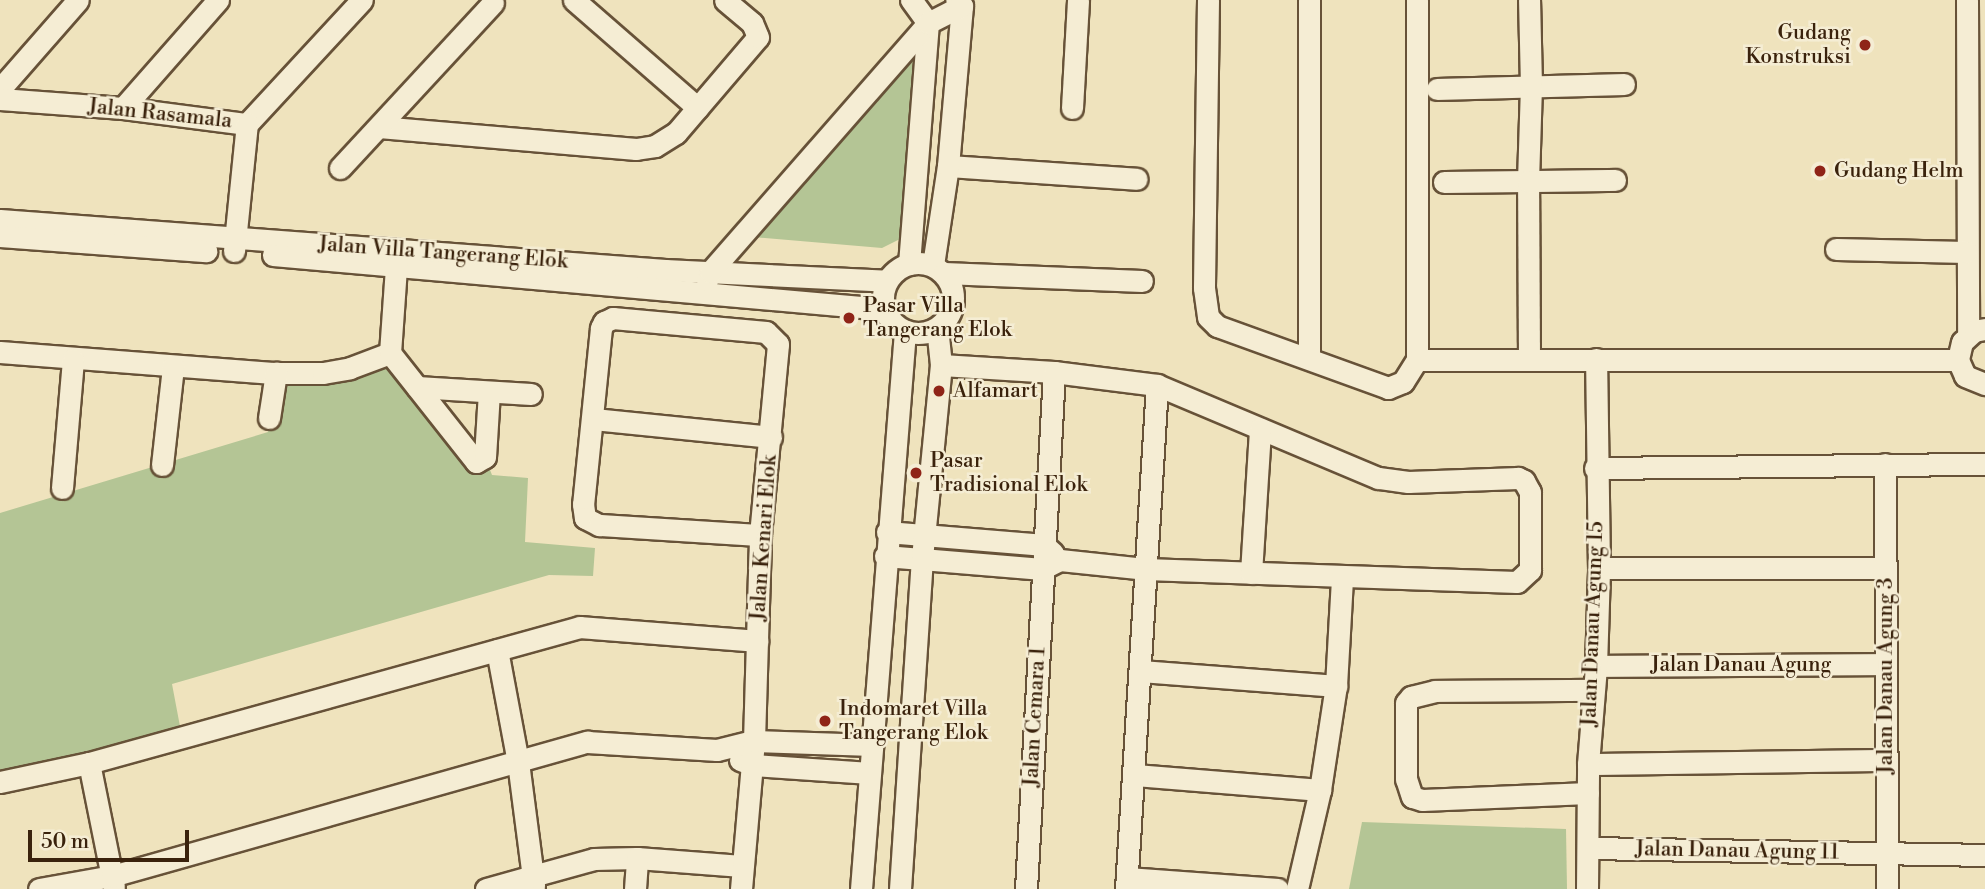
<!DOCTYPE html>
<html>
<head>
<meta charset="utf-8">
<style>
  body { margin:0 }
  #map { position:relative; width:1985px; height:889px; overflow:hidden; background:#efe3bd; font-family:"Libre Bodoni",serif }
  div>[style] { position:absolute }
  .green>* { inset:0; background:#b4c595 }
  .roads { filter:drop-shadow(2px 0 #675238) drop-shadow(-2px 0 #675238) drop-shadow(0 2px #675238) drop-shadow(0 -2px #675238) }
  .minor>* { height:21px; margin:-10.5px; padding:0 10.5px; transform-origin:10.5px; border-radius:10.5px; background:#f5edd4 }
  .minor>.ring { margin:-10.5px; padding:0; box-sizing:content-box; background:none; border:21px solid #f5edd4; border-radius:50% }
  .dots>* { width:19px; height:19px; translate:-50% -50%; box-sizing:border-box; border:4px solid #f5edd4; border-radius:50% }
  span { translate:-50% -50%; white-space:nowrap; text-align:center; line-height:1.15; -webkit-text-stroke:5px #f5edd4; paint-order:stroke }
  .poi-label { font-size:21px; color:#3a220c }
  .right { translate:-100% -50%; text-align:right }
  .left { translate:0 -50%; text-align:left }
  .street-label { font-size:21px; color:#3a220c }
  .scale { position:absolute; left:28px; top:830px; width:161px; height:32px; box-sizing:border-box; border:4px solid #3a220c; border-top:0; padding-left:9px; font-size:21px; line-height:24px; white-space:nowrap; color:#3a220c; -webkit-text-stroke:5px #f5edd4; paint-order:stroke }
</style>
</head>
<body>
<div id="map">
  <div class="green">
    <i style="clip-path:polygon(928px 23px,912px 217px,901px 225px,900px 239px,882px 248px,741px 236px)"></i>
    <i style="clip-path:polygon(390px 353px,485px 457px,492px 475px,528px 478px,525px 542px,595px 548px,593px 576px,549px 575px,172px 684px,182px 737px,0 780px,0 513px,268px 432px,276px 373px)"></i>
    <i style="clip-path:polygon(1362px 822px,1566px 829px,1567px 889px,1349px 889px)"></i>
  </div>
  <div class="roads">
    <div class="minor">
      <i style="left:574px;top:0;width:164px;rotate:41.1deg"></i>
      <i style="left:1208px;top:0;width:288px;rotate:90.8deg"></i>
      <i style="left:1204px;top:288px;width:29px;rotate:82deg"></i>
      <i style="left:1208px;top:317px;width:13px;rotate:45deg"></i>
      <i style="left:1217px;top:326px;width:182px;rotate:19.9deg"></i>
      <i style="left:1388px;top:388px;width:16px;rotate:-22deg"></i>
      <i style="left:1403px;top:382px;width:26px;rotate:-58deg"></i>
      <i style="left:1417px;top:360px;width:360px;rotate:-90deg"></i>
      <i style="left:1309px;top:0;width:357px;rotate:90deg"></i>
      <i style="left:1967px;top:0;width:335px;rotate:89.8deg"></i>
      <i style="left:0;top:89px;width:118px;rotate:-48.8deg"></i>
      <i style="left:1437px;top:89px;width:187px;rotate:-1.5deg"></i>
      <i style="left:0;top:99px;width:123px;rotate:4.2deg"></i>
      <i style="left:123px;top:108px;width:125px;rotate:7.4deg"></i>
      <i style="left:123px;top:108px;width:144px;rotate:-48.7deg"></i>
      <i style="left:1072px;top:108px;width:108px;rotate:-86.8deg"></i>
      <i style="left:247px;top:124px;width:169px;rotate:-47.2deg"></i>
      <i style="left:379px;top:127px;width:258px;rotate:4.9deg"></i>
      <i style="left:636px;top:149px;width:19px;rotate:-9deg"></i>
      <i style="left:655px;top:146px;width:25px;rotate:-32deg"></i>
      <i style="left:676px;top:133px;width:126px;rotate:-49.5deg"></i>
      <i style="left:758px;top:37px;width:15px;rotate:-113deg"></i>
      <i style="left:752px;top:23px;width:35px;rotate:-140deg"></i>
      <i style="left:948px;top:166px;width:189px;rotate:3.9deg"></i>
      <i style="left:340px;top:168px;width:225px;rotate:-47.2deg"></i>
      <i style="left:1444px;top:182px;width:84px;rotate:-0.7deg"></i>
      <i style="left:1528px;top:181px;width:95px;rotate:-88.2deg"></i>
      <i style="left:1531px;top:86px;width:86px;rotate:-91.3deg"></i>
      <i style="left:0;top:220px;width:667px;rotate:4.3deg"></i>
      <i style="left:665px;top:270px;width:222px;rotate:2.8deg"></i>
      <i style="left:0;top:236px;width:207px;rotate:4.2deg"></i>
      <i style="left:1836px;top:249px;width:130px;rotate:1.3deg"></i>
      <i style="left:234px;top:251px;width:128px;rotate:-84.2deg"></i>
      <i style="left:273px;top:255px;width:613px;rotate:5.05deg"></i>
      <i class="ring" style="left:883px;top:263px;width:49px;height:49px"></i>
      <i style="left:909px;top:264px;width:242px;rotate:-85.5deg"></i>
      <i style="left:928px;top:23px;width:29px;rotate:-126deg"></i>
      <i style="left:933px;top:265px;width:100px;rotate:-81.4deg"></i>
      <i style="left:948px;top:166px;width:161px;rotate:-85deg"></i>
      <i style="left:962px;top:6px;width:8px;rotate:-135deg"></i>
      <i style="left:944px;top:273px;width:198px;rotate:2.3deg"></i>
      <i style="left:707px;top:280px;width:9px;rotate:-69deg"></i>
      <i style="left:710px;top:272px;width:331px;rotate:-48.8deg"></i>
      <i style="left:928px;top:23px;width:38px;rotate:-27deg"></i>
      <i style="left:1985px;top:329px;width:11px;rotate:170deg"></i>
      <i style="left:1974px;top:331px;width:16px;rotate:137deg"></i>
      <i style="left:1962px;top:342px;width:18px;rotate:103deg"></i>
      <i style="left:1958px;top:360px;width:17px;rotate:66deg"></i>
      <i style="left:1965px;top:376px;width:22px;rotate:22deg"></i>
      <i style="left:0;top:352px;width:277px;rotate:4.4deg"></i>
      <i style="left:276px;top:373px;width:47px"></i>
      <i style="left:323px;top:373px;width:27px;rotate:-10deg"></i>
      <i style="left:350px;top:368px;width:43px;rotate:-20.6deg"></i>
      <i style="left:390px;top:353px;width:101px;rotate:-86deg"></i>
      <i style="left:390px;top:353px;width:139px;rotate:51.7deg"></i>
      <i style="left:476px;top:462px;width:10px;rotate:-29deg"></i>
      <i style="left:485px;top:457px;width:65px;rotate:-86.5deg"></i>
      <i style="left:1529px;top:358px;width:177px;rotate:-90.3deg"></i>
      <i style="left:1528px;top:181px;width:87px;rotate:-0.7deg"></i>
      <i style="left:1417px;top:360px;width:541px"></i>
      <i style="left:417px;top:387px;width:114px;rotate:3.5deg"></i>
      <i style="left:269px;top:418px;width:46px;rotate:-81.2deg"></i>
      <i style="left:594px;top:419px;width:178px;rotate:5.8deg"></i>
      <i style="left:1885px;top:464px;width:425px;rotate:89.7deg"></i>
      <i style="left:162px;top:465px;width:99px;rotate:-83.6deg"></i>
      <i style="left:1595px;top:468px;width:390px;rotate:-0.6deg"></i>
      <i style="left:62px;top:488px;width:129px;rotate:-85.1deg"></i>
      <i style="left:887px;top:532px;width:158px;rotate:4.7deg"></i>
      <i style="left:1044px;top:545px;width:12px;rotate:42deg"></i>
      <i style="left:885px;top:556px;width:158px;rotate:4.7deg"></i>
      <i style="left:1042px;top:569px;width:20px;rotate:-27deg"></i>
      <i style="left:1060px;top:560px;width:85px;rotate:6deg"></i>
      <i style="left:1145px;top:569px;width:372px;rotate:2deg"></i>
      <i style="left:1517px;top:582px;width:18px;rotate:-43deg"></i>
      <i style="left:1530px;top:570px;width:78px;rotate:-90deg"></i>
      <i style="left:1530px;top:492px;width:13px;rotate:-119deg"></i>
      <i style="left:1524px;top:481px;width:7px;rotate:-153deg"></i>
      <i style="left:1518px;top:478px;width:110px;rotate:177.9deg"></i>
      <i style="left:1408px;top:482px;width:30px;rotate:-172deg"></i>
      <i style="left:1378px;top:478px;width:240px;rotate:-157.2deg"></i>
      <i style="left:1157px;top:385px;width:104px;rotate:-172.8deg"></i>
      <i style="left:1054px;top:372px;width:113px;rotate:-176.5deg"></i>
      <i style="left:1599px;top:568px;width:287px"></i>
      <i style="left:1251px;top:573px;width:144px;rotate:-86.4deg"></i>
      <i style="left:497px;top:650px;width:114px;rotate:79.4deg"></i>
      <i style="left:518px;top:762px;width:125px;rotate:82.6deg"></i>
      <i style="left:1596px;top:666px;width:290px;rotate:-0.4deg"></i>
      <i style="left:1141px;top:671px;width:196px;rotate:4.4deg"></i>
      <i style="left:740px;top:760px;width:14px;rotate:21deg"></i>
      <i style="left:753px;top:765px;width:117px;rotate:3.9deg"></i>
      <i style="left:89px;top:763px;width:126px;rotate:78.6deg"></i>
      <i style="left:1588px;top:764px;width:298px;rotate:-0.8deg"></i>
      <i style="left:1135px;top:775px;width:186px;rotate:4.6deg"></i>
      <i style="left:0;top:782px;width:91px;rotate:-12.1deg"></i>
      <i style="left:89px;top:763px;width:509px;rotate:-15.48deg"></i>
      <i style="left:580px;top:627px;width:178px;rotate:4.5deg"></i>
      <i style="left:1588px;top:793px;width:166px;rotate:177.6deg"></i>
      <i style="left:1422px;top:800px;width:10px;rotate:-163deg"></i>
      <i style="left:1412px;top:797px;width:19px;rotate:-108deg"></i>
      <i style="left:1406px;top:779px;width:76px;rotate:-90deg"></i>
      <i style="left:1406px;top:703px;width:8px;rotate:-50deg"></i>
      <i style="left:1411px;top:697px;width:25px;rotate:-14deg"></i>
      <i style="left:1435px;top:691px;width:158px;rotate:-0.4deg"></i>
      <i style="left:1588px;top:848px;width:397px;rotate:1deg"></i>
      <i style="left:1127px;top:878px;width:151px;rotate:4.2deg"></i>
      <i style="left:39px;top:889px;width:74px;rotate:-10.1deg"></i>
      <i style="left:112px;top:876px;width:494px;rotate:-15.8deg"></i>
      <i style="left:587px;top:742px;width:130px;rotate:3.5deg"></i>
      <i style="left:717px;top:750px;width:38px;rotate:-14deg"></i>
      <i style="left:754px;top:741px;width:118px;rotate:1.9deg"></i>
      <i style="left:486px;top:889px;width:112px;rotate:-15.5deg"></i>
      <i style="left:594px;top:859px;width:43px;rotate:-1.3deg"></i>
      <i style="left:637px;top:858px;width:105px;rotate:4.4deg"></i>
      <i style="left:635px;top:889px;width:31px;rotate:-86deg"></i>
      <i style="left:741px;top:889px;width:149px;rotate:-85deg"></i>
      <i style="left:754px;top:741px;width:206px;rotate:-88.3deg"></i>
      <i style="left:760px;top:535px;width:192px;rotate:-84.6deg"></i>
      <i style="left:778px;top:344px;width:17px;rotate:-135deg"></i>
      <i style="left:766px;top:332px;width:154px;rotate:-174.8deg"></i>
      <i style="left:613px;top:318px;width:10px;rotate:156deg"></i>
      <i style="left:604px;top:322px;width:7px;rotate:117deg"></i>
      <i style="left:601px;top:328px;width:177px;rotate:95.8deg"></i>
      <i style="left:583px;top:504px;width:14px;rotate:82deg"></i>
      <i style="left:585px;top:518px;width:16px;rotate:27deg"></i>
      <i style="left:599px;top:525px;width:161px;rotate:3.6deg"></i>
      <i style="left:861px;top:889px;width:560px;rotate:-85.49deg"></i>
      <i style="left:900px;top:889px;width:332px;rotate:-86.2deg"></i>
      <i style="left:922px;top:558px;width:194px;rotate:-84.4deg"></i>
      <i style="left:941px;top:365px;width:37px;rotate:-96deg"></i>
      <i style="left:1026px;top:889px;width:518px;rotate:-86.9deg"></i>
      <i style="left:1126px;top:889px;width:505px;rotate:-86.48deg"></i>
      <i style="left:1297px;top:889px;width:102px;rotate:-76.9deg"></i>
      <i style="left:1320px;top:790px;width:105px;rotate:-81.3deg"></i>
      <i style="left:1336px;top:686px;width:109px;rotate:-86.8deg"></i>
      <i style="left:1587px;top:889px;width:125px;rotate:-89.5deg"></i>
      <i style="left:1588px;top:764px;width:98px;rotate:-85.3deg"></i>
      <i style="left:1596px;top:666px;width:98px;rotate:-88.2deg"></i>
      <i style="left:1599px;top:568px;width:209px;rotate:-90.8deg"></i>
    </div>
  </div>
  <div class="dots">
    <i style="left:1865px;top:45px;background:#8f2418"></i>
    <i style="left:1820px;top:171px;background:#8f2418"></i>
    <i style="left:849px;top:318px;background:#8f2418"></i>
    <i style="left:939px;top:391px;background:#8f2418"></i>
    <i style="left:916px;top:473px;background:#8f2418"></i>
    <i style="left:825px;top:721px;background:#8f2418"></i>
  </div>
  <div class="poi-label">
    <span class="right" style="left:1851px;top:45px">Gudang<br>Konstruksi</span>
    <span class="left" style="left:1834px;top:171px">Gudang Helm</span>
    <span class="left" style="left:863px;top:318px">Pasar Villa<br>Tangerang Elok</span>
    <span class="left" style="left:953px;top:391px">Alfamart</span>
    <span class="left" style="left:930px;top:473px">Pasar<br>Tradisional Elok</span>
    <span class="left" style="left:839px;top:721px">Indomaret Villa<br>Tangerang Elok</span>
  </div>
  <div class="street-label">
    <span style="left:160px;top:114px;rotate:6deg">Jalan Rasamala</span>
    <span style="left:443px;top:253px;rotate:4deg">Jalan Villa Tangerang Elok</span>
    <span style="left:764px;top:538px;rotate:-86deg">Jalan Kenari Elok</span>
    <span style="left:1593px;top:624px;rotate:-88deg">Jalan Danau Agung 15</span>
    <span style="left:1741px;top:665px">Jalan Danau Agung</span>
    <span style="left:1886px;top:676px;rotate:-90deg">Jalan Danau Agung 3</span>
    <span style="left:1035px;top:717px;rotate:-87deg">Jalan Cemara 1</span>
    <span style="left:1737px;top:851px;rotate:1deg">Jalan Danau Agung 11</span>
  </div>
  <div class="scale">50 m</div>
</div>
</body>
</html>
